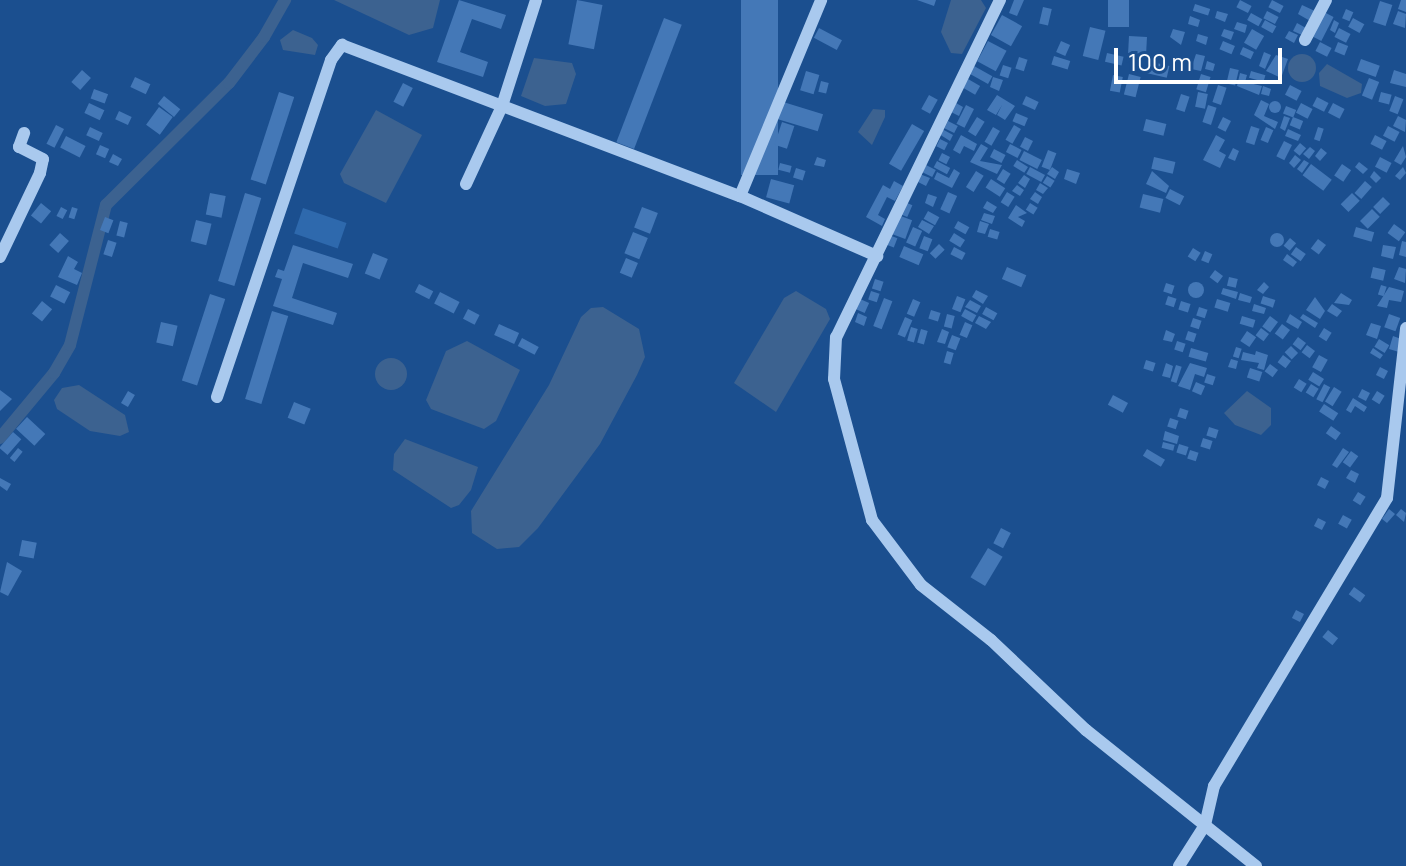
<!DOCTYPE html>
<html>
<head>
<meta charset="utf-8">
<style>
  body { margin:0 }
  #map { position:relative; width:1406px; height:866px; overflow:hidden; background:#1b4f8f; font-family:Manrope,sans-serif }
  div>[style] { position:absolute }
  .green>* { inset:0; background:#2e69ad; transform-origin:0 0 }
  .water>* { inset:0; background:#3c6290 }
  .round { border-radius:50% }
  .canal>* { height:12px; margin:-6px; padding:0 6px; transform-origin:6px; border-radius:6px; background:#3c6290 }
  .building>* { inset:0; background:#4478b7; transform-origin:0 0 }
  .minor>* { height:12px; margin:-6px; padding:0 6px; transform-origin:6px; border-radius:6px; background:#a9c9ee }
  span { translate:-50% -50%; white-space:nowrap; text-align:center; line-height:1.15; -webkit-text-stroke:8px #1b4f8f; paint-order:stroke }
  .scale { position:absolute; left:1114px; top:48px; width:168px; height:36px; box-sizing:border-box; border:4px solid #fff; border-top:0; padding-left:10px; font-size:24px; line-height:28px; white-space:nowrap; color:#fff; -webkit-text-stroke:6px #1b4f8f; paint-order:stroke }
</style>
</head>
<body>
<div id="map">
  <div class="green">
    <i style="left:303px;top:208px;width:46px;height:27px;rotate:19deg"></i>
  </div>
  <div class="water">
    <i style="clip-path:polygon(334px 0,440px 0,433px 28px,409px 35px)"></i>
    <i style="clip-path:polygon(951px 0,981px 0,986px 8px,962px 54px,951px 53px,941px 32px)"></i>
    <i style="clip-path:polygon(293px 30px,312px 38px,318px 45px,315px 55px,283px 50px,280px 40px)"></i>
    <i class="round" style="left:1288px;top:54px;width:28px;height:28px"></i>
    <i style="clip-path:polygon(534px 58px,572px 63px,576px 74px,566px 104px,545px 106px,521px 96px)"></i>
    <i style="clip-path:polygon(1327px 64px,1362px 84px,1361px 93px,1347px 98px,1320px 86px,1319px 73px)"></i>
    <i style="clip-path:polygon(873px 109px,885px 110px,885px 117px,872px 145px,858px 132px)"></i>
    <i style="clip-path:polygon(376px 110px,422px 135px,386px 203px,344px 183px,340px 174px)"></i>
    <i style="clip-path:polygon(796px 291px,826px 309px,830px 319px,776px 412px,734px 383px,784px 298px)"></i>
    <i style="clip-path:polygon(603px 307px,639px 329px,645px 357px,637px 375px,600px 444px,538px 528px,519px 547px,497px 549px,472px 533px,471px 511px,549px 385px,581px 317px,591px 308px)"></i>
    <i style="clip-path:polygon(467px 341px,520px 370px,496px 421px,484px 429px,431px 409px,426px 400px,446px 351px)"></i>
    <i class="round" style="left:375px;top:358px;width:32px;height:32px"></i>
    <i style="clip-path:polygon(79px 385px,125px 415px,129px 432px,120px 436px,90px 431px,57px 409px,54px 400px,62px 388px)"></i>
    <i style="clip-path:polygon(1247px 391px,1271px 408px,1271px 425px,1261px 435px,1235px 425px,1224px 413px)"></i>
    <i style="clip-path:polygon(405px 439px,478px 467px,471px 490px,459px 505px,451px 508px,393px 470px,394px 454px)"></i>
  </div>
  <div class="canal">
    <i style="left:0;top:438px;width:85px;rotate:-50.3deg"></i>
    <i style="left:54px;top:373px;width:32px;rotate:-60deg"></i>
    <i style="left:70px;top:345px;width:145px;rotate:-75.6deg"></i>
    <i style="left:106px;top:205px;width:173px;rotate:-44.8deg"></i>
    <i style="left:229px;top:83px;width:58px;rotate:-52.7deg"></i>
    <i style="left:264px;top:37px;width:43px;rotate:-60.4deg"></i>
  </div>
  <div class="building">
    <i style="clip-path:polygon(459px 0,506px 15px,501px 29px,472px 19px,460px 52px,488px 62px,483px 77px,437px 62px)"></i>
    <i style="left:577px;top:0;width:26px;height:45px;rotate:11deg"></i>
    <i style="left:741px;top:0;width:37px;height:175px"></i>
    <i style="clip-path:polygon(917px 0,936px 0,934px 6px)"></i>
    <i style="clip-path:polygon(1014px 0,1024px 0,1017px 16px,1009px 13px)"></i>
    <i style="left:1108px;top:0;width:21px;height:27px"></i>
    <i style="left:1240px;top:0;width:13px;height:8px;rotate:27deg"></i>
    <i style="left:1272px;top:0;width:13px;height:8px;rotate:27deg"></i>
    <i style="clip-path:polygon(1401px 0,1406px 0,1406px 12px,1398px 9px)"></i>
    <i style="left:1380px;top:1px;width:13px;height:22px;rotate:18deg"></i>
    <i style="left:1195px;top:4px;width:16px;height:7px;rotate:18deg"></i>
    <i style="clip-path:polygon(1302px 5px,1317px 12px,1312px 22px,1298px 14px)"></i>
    <i style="left:1043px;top:7px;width:9px;height:17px;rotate:13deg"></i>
    <i style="left:1346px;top:9px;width:8px;height:10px;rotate:23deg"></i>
    <i style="clip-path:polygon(1217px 11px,1228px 14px,1225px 22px,1215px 18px)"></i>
    <i style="left:1267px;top:11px;width:13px;height:8px;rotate:27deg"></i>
    <i style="left:1322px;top:11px;width:13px;height:27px;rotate:27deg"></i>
    <i style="clip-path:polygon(1398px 11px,1406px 14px,1405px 28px,1393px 24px)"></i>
    <i style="left:1251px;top:13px;width:13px;height:8px;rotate:29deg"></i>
    <i style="left:1002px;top:15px;width:23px;height:23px;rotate:29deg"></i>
    <i style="clip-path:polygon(1190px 16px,1200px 20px,1198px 27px,1188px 24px)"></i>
    <i style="left:664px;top:18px;width:19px;height:133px;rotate:21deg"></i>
    <i style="left:1353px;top:18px;width:13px;height:10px;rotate:29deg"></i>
    <i style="left:1265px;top:20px;width:13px;height:8px;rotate:29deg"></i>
    <i style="clip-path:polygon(1334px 20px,1339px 23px,1335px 33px,1330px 30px)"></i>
    <i style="clip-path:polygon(1237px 22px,1247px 25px,1245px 33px,1234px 29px)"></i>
    <i style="clip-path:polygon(1297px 23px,1306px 28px,1302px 35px,1293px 31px)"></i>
    <i style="left:1090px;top:27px;width:16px;height:30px;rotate:14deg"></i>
    <i style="left:819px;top:28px;width:26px;height:11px;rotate:28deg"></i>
    <i style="left:1339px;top:28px;width:13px;height:10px;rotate:27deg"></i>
    <i style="clip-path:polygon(1173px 29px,1185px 32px,1181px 45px,1170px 37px)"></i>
    <i style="clip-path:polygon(1224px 29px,1234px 32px,1231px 40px,1221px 36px)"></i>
    <i style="left:1252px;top:29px;width:14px;height:16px;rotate:30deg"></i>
    <i style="clip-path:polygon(1289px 31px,1298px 35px,1294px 43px,1285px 38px)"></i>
    <i style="clip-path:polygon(1198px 34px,1208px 37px,1206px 45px,1196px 41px)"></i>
    <i style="left:1129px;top:36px;width:18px;height:17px;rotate:3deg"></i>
    <i style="left:988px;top:41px;width:21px;height:23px;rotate:28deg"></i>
    <i style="left:1061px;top:41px;width:10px;height:12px;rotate:24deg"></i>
    <i style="left:1223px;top:41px;width:13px;height:9px;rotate:23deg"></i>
    <i style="left:1320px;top:42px;width:13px;height:10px;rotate:27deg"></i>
    <i style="left:1338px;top:42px;width:11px;height:10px;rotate:22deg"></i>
    <i style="left:1243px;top:47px;width:12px;height:8px;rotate:24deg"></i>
    <i style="clip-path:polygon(1264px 52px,1271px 55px,1265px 69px,1259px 66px)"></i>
    <i style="left:1107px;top:53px;width:17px;height:9px;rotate:13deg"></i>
    <i style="clip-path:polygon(1196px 54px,1205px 56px,1201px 71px,1191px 69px)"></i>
    <i style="clip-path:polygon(1276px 55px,1288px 59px,1281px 78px,1266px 71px)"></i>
    <i style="left:1054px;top:56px;width:17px;height:9px;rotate:17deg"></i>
    <i style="left:1019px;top:57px;width:9px;height:12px;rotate:18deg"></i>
    <i style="left:1361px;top:59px;width:20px;height:12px;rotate:20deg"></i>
    <i style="left:1148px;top:61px;width:22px;height:12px;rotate:13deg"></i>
    <i style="clip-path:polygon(1207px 61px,1215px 64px,1213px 71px,1205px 69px)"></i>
    <i style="left:1003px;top:65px;width:9px;height:11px;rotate:18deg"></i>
    <i style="left:974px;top:66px;width:21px;height:9px;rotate:29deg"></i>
    <i style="left:1230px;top:68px;width:9px;height:16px;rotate:13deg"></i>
    <i style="left:82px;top:70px;width:12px;height:16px;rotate:42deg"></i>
    <i style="clip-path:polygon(1394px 70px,1406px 74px,1406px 87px,1390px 83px)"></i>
    <i style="left:806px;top:71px;width:14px;height:20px;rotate:17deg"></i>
    <i style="left:1251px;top:71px;width:15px;height:7px;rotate:16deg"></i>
    <i style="clip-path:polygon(1240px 73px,1247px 75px,1245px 82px,1262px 86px,1259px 95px,1237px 86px)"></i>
    <i style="left:1129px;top:74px;width:12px;height:21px;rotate:14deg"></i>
    <i style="left:1201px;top:74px;width:10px;height:16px;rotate:17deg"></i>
    <i style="left:1113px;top:75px;width:10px;height:16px;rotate:11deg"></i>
    <i style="left:135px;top:77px;width:17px;height:11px;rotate:25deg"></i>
    <i style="clip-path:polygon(993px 77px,1003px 80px,999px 91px,990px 87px)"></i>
    <i style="left:1369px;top:78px;width:11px;height:19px;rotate:22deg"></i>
    <i style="left:968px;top:79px;width:14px;height:10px;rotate:30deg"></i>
    <i style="left:821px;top:81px;width:8px;height:11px;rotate:14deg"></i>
    <i style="left:403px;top:83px;width:11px;height:21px;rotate:27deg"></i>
    <i style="left:1218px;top:85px;width:9px;height:18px;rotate:18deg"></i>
    <i style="left:1290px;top:85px;width:13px;height:11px;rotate:27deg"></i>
    <i style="clip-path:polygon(1263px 86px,1271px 89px,1269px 96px,1261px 94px)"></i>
    <i style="left:94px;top:89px;width:15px;height:10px;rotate:20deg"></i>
    <i style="left:279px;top:92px;width:16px;height:92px;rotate:18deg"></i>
    <i style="left:1198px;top:92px;width:10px;height:15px;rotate:11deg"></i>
    <i style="left:1381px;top:92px;width:11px;height:10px;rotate:15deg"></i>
    <i style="left:1181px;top:94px;width:9px;height:16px;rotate:18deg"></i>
    <i style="left:929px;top:95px;width:10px;height:16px;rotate:29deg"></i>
    <i style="clip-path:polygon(997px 95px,1015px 106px,1005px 120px,997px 115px,1002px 105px,996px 115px,987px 110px)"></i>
    <i style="left:164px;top:96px;width:21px;height:10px;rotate:39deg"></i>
    <i style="left:1026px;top:96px;width:14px;height:9px;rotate:25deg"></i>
    <i style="left:1395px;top:96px;width:9px;height:16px;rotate:21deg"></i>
    <i style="left:1317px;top:97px;width:13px;height:10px;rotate:27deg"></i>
    <i style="clip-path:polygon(1261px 100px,1269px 104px,1264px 116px,1278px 122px,1275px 129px,1254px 115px)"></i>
    <i style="left:780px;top:101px;width:45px;height:18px;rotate:17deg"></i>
    <i class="round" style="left:1269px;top:101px;width:12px;height:12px"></i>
    <i style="left:89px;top:103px;width:17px;height:11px;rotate:25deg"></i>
    <i style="clip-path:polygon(956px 103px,963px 107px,959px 116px,951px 112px)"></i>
    <i style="left:1301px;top:103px;width:13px;height:11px;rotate:27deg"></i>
    <i style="left:1333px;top:103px;width:13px;height:11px;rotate:27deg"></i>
    <i style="left:966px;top:105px;width:9px;height:21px;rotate:27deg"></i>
    <i style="left:1208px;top:105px;width:9px;height:18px;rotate:18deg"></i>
    <i style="left:1286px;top:106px;width:11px;height:8px;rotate:22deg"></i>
    <i style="left:159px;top:107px;width:17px;height:22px;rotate:36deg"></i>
    <i style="left:119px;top:111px;width:14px;height:9px;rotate:25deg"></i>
    <i style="left:1016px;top:113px;width:13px;height:9px;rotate:23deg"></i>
    <i style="clip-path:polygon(1284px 116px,1290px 118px,1285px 131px,1280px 128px)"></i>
    <i style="clip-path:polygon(1398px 116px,1406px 120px,1405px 132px,1393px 126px)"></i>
    <i style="left:977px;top:117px;width:9px;height:17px;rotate:32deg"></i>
    <i style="left:1223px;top:117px;width:9px;height:12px;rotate:27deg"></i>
    <i style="left:1293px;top:117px;width:11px;height:9px;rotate:22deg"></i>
    <i style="left:1146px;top:119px;width:21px;height:12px;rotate:14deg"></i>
    <i style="left:948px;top:121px;width:11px;height:8px;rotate:27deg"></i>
    <i style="left:782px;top:122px;width:13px;height:24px;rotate:18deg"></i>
    <i style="left:912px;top:124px;width:14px;height:46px;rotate:30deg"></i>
    <i style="left:56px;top:125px;width:9px;height:21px;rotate:27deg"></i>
    <i style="left:1014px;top:125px;width:8px;height:17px;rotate:30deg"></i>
    <i style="left:1251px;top:126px;width:9px;height:17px;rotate:18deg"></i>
    <i style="left:1388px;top:126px;width:13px;height:11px;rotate:27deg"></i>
    <i style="left:90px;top:127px;width:14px;height:9px;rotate:25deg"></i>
    <i style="left:993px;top:127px;width:8px;height:17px;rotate:30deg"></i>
    <i style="left:1266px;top:127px;width:8px;height:14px;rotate:23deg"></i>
    <i style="left:1318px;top:127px;width:6px;height:13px;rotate:18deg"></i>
    <i style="clip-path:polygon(942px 129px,953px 135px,950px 141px,939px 134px)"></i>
    <i style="clip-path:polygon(1288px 129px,1301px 135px,1298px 141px,1285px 136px)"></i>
    <i style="clip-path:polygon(961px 135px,977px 144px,974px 151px,964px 146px,960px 154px,953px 150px)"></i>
    <i style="clip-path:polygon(1216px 135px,1225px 140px,1219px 151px,1226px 155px,1220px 168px,1203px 160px)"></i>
    <i style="left:1375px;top:135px;width:13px;height:10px;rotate:27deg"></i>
    <i style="left:66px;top:136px;width:22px;height:13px;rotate:27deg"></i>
    <i style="left:1025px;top:137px;width:9px;height:11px;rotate:27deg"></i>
    <i style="left:940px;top:139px;width:9px;height:8px;rotate:27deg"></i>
    <i style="left:1284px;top:141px;width:9px;height:17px;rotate:27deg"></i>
    <i style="left:1300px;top:143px;width:8px;height:10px;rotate:40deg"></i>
    <i style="clip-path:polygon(981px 144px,988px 148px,980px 161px,1002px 165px,997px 174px,970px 162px)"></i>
    <i style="left:1010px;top:144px;width:13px;height:9px;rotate:27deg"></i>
    <i style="left:100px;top:145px;width:10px;height:10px;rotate:24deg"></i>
    <i style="clip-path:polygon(1403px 146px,1406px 157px,1401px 165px,1394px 161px)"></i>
    <i style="clip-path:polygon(1310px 147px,1315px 151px,1309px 159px,1303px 154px)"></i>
    <i style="clip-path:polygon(1233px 148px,1239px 151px,1235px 161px,1228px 158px)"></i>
    <i style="clip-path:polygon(1321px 148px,1327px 153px,1320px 161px,1315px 156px)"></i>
    <i style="left:994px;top:149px;width:13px;height:9px;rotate:27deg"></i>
    <i style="left:1048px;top:150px;width:9px;height:18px;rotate:21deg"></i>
    <i style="left:1024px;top:151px;width:20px;height:10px;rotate:27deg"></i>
    <i style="left:942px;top:153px;width:9px;height:8px;rotate:27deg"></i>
    <i style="clip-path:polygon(113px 154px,122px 159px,118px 166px,109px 162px)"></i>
    <i style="clip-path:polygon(1295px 155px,1301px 160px,1294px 168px,1289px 163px)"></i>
    <i style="clip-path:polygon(817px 157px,826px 160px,824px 167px,814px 165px)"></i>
    <i style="left:1154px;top:157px;width:22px;height:12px;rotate:13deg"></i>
    <i style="left:1380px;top:157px;width:13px;height:11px;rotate:27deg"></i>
    <i style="left:1017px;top:160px;width:13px;height:7px;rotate:32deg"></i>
    <i style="clip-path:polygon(1304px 160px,1309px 163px,1302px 173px,1297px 169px)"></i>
    <i style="left:937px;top:161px;width:15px;height:7px;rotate:28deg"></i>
    <i style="clip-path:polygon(1359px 162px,1368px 169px,1363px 174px,1355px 167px)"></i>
    <i style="left:780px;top:163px;width:12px;height:7px;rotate:14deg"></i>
    <i style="left:1311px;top:164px;width:26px;height:14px;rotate:37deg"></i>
    <i style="left:1342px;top:164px;width:11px;height:14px;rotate:34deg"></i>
    <i style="left:926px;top:165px;width:11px;height:8px;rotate:27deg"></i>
    <i style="left:1030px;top:167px;width:17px;height:8px;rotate:28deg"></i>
    <i style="clip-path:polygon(1052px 167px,1059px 172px,1055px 179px,1047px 174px)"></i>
    <i style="clip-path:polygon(1403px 167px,1406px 173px,1400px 180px,1395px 176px)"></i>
    <i style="left:796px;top:168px;width:10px;height:10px;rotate:17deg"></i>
    <i style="clip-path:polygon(954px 169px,960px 173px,952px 188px,934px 179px,937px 172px,949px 178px)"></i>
    <i style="left:1003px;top:169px;width:9px;height:12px;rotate:32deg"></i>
    <i style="clip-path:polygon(1067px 169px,1080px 173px,1076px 184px,1064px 179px)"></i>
    <i style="left:976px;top:171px;width:9px;height:19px;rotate:32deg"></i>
    <i style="clip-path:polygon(1152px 171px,1169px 186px,1166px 193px,1146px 184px)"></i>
    <i style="clip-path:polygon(1374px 171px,1381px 178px,1376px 183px,1370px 177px)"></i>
    <i style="clip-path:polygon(917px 173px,930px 178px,926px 186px,914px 180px)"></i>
    <i style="clip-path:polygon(1024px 175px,1030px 179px,1025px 188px,1018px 183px)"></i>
    <i style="left:1047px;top:176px;width:9px;height:8px;rotate:32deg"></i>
    <i style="left:771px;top:179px;width:24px;height:19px;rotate:15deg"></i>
    <i style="left:991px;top:179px;width:17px;height:10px;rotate:33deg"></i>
    <i style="clip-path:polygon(894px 181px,903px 186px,895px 201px,887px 197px,878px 215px,885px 219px,882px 226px,866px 217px,883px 185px,890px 189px)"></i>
    <i style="left:1365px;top:181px;width:9px;height:16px;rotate:41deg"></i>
    <i style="clip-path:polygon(1040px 183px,1048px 188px,1043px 194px,1036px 190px)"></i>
    <i style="clip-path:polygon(1017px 185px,1024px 190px,1020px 196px,1012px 191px)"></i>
    <i style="left:1170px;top:189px;width:16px;height:10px;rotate:27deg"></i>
    <i style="left:948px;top:192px;width:10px;height:19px;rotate:24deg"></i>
    <i style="left:1007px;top:192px;width:9px;height:12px;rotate:32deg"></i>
    <i style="clip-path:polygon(1035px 192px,1042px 197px,1038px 204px,1030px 199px)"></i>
    <i style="left:210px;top:193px;width:16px;height:22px;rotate:11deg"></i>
    <i style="left:245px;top:193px;width:17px;height:92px;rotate:17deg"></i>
    <i style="left:1352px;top:193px;width:11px;height:16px;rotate:45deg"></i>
    <i style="clip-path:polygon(928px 194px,937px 197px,933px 207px,925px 203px)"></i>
    <i style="left:1143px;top:194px;width:21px;height:14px;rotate:14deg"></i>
    <i style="left:1383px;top:197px;width:10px;height:14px;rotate:45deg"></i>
    <i style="clip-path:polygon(987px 201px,997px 207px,993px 213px,983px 208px)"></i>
    <i style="left:905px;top:202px;width:8px;height:13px;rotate:23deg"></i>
    <i style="left:41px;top:203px;width:13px;height:16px;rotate:39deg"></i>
    <i style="left:1030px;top:203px;width:9px;height:8px;rotate:32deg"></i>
    <i style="clip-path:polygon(1016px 205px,1027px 213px,1018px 217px,1025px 221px,1022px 227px,1008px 218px)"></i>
    <i style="left:61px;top:207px;width:7px;height:10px;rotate:27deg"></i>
    <i style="left:72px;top:207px;width:6px;height:11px;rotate:18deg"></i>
    <i style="left:642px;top:207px;width:17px;height:22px;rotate:21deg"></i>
    <i style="left:1372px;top:209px;width:11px;height:17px;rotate:45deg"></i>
    <i style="left:928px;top:211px;width:13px;height:9px;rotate:29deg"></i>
    <i style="clip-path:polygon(984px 213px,995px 216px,992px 224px,981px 220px)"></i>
    <i style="left:898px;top:215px;width:15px;height:20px;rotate:20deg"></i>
    <i style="left:105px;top:217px;width:9px;height:14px;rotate:21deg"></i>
    <i style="left:196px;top:220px;width:16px;height:22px;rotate:14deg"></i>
    <i style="clip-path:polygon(922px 220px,934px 226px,929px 234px,918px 227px)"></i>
    <i style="left:120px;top:221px;width:8px;height:15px;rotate:14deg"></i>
    <i style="left:958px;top:221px;width:13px;height:8px;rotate:29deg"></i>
    <i style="clip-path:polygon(980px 221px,989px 224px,985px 234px,977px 232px)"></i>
    <i style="left:1394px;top:224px;width:14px;height:11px;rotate:36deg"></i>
    <i style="left:913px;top:227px;width:10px;height:17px;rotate:24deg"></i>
    <i style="left:1356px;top:227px;width:19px;height:10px;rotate:16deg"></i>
    <i style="left:990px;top:229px;width:10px;height:8px;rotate:17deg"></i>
    <i style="left:633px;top:232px;width:16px;height:23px;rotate:22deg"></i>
    <i class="round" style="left:1270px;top:233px;width:14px;height:14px"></i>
    <i style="left:60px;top:233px;width:12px;height:16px;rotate:42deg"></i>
    <i style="left:954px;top:233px;width:13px;height:9px;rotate:32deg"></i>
    <i style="left:889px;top:235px;width:9px;height:10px;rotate:21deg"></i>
    <i style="left:924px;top:236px;width:9px;height:13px;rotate:21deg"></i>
    <i style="left:1290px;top:238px;width:8px;height:10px;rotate:40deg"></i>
    <i style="left:1318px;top:239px;width:10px;height:12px;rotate:37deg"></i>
    <i style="left:108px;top:240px;width:9px;height:15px;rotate:18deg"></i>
    <i style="clip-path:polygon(1402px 241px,1406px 242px,1406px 257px,1399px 255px)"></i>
    <i style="left:939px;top:244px;width:8px;height:13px;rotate:45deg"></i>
    <i style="clip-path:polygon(293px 245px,353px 264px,348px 278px,303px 263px,292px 298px,337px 313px,333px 325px,273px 306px,282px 279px,275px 277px,278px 269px,284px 271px)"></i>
    <i style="clip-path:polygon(1383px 245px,1396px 247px,1393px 259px,1381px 256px)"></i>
    <i style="left:904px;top:246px;width:21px;height:12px;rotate:23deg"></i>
    <i style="left:954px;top:247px;width:13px;height:8px;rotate:27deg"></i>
    <i style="left:1296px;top:247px;width:12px;height:9px;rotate:35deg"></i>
    <i style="left:1193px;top:248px;width:9px;height:10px;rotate:32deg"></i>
    <i style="left:1205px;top:251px;width:8px;height:10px;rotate:23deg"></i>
    <i style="left:373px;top:253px;width:16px;height:22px;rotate:22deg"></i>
    <i style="clip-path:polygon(1287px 254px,1297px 262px,1293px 267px,1283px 260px)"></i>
    <i style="clip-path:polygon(68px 256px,78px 262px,74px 269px,82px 273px,77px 285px,58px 277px)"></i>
    <i style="left:626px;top:258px;width:13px;height:16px;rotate:23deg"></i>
    <i style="left:1007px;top:267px;width:21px;height:13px;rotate:23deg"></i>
    <i style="left:1373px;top:267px;width:13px;height:11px;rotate:13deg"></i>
    <i style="clip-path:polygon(1399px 267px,1406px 269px,1405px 283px,1394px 279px)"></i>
    <i style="left:1215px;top:270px;width:10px;height:9px;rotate:37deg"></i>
    <i style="left:1229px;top:277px;width:9px;height:9px;rotate:13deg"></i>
    <i style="left:875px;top:279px;width:9px;height:10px;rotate:18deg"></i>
    <i style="clip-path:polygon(1264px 282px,1269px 287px,1263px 294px,1257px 290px)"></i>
    <i class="round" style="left:1188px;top:282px;width:16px;height:16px"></i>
    <i style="left:1166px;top:283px;width:9px;height:9px;rotate:18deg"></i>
    <i style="left:419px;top:284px;width:16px;height:9px;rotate:27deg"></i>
    <i style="left:56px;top:285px;width:16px;height:13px;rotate:27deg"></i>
    <i style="left:1381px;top:285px;width:6px;height:10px;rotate:18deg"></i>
    <i style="clip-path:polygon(1389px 287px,1404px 291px,1401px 302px,1389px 300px,1387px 308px,1377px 306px)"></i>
    <i style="clip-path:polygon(1223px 288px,1238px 292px,1236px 299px,1221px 294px)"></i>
    <i style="clip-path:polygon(976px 290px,988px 296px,983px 304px,972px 297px)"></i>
    <i style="left:871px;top:291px;width:9px;height:9px;rotate:18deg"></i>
    <i style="left:440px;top:292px;width:22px;height:13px;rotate:27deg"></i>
    <i style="clip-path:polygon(1240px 293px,1252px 297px,1250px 303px,1238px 300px)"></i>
    <i style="clip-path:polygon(1341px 293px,1352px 300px,1349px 305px,1334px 303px)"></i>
    <i style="left:210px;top:294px;width:16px;height:91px;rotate:18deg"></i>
    <i style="left:957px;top:296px;width:9px;height:14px;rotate:21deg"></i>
    <i style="left:1168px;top:296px;width:9px;height:9px;rotate:18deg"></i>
    <i style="left:1263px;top:296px;width:13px;height:8px;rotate:18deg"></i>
    <i style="clip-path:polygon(1315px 297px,1325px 311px,1320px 319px,1306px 310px)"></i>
    <i style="left:884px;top:298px;width:9px;height:30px;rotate:21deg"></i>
    <i style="left:860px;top:299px;width:10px;height:11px;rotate:24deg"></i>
    <i style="left:913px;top:299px;width:8px;height:16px;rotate:23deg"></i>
    <i style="left:1217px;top:299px;width:14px;height:9px;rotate:17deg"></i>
    <i style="clip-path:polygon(970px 300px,981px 306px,977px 313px,965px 307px)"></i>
    <i style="left:42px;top:301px;width:13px;height:16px;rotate:39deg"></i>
    <i style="left:1181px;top:301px;width:10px;height:9px;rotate:17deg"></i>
    <i style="clip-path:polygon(1254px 304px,1266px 308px,1264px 314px,1252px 311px)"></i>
    <i style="clip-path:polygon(1332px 304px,1342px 311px,1337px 317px,1327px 311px)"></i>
    <i style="left:986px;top:307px;width:13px;height:8px;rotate:29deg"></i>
    <i style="left:1199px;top:307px;width:9px;height:9px;rotate:18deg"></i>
    <i style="left:468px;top:309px;width:13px;height:11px;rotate:27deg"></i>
    <i style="left:965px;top:309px;width:13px;height:8px;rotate:29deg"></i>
    <i style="left:931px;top:310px;width:10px;height:9px;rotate:17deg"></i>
    <i style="left:272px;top:311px;width:17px;height:92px;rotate:17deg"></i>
    <i style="clip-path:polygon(858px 313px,867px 317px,864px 326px,855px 322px)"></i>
    <i style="left:947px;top:314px;width:8px;height:13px;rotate:14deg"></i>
    <i style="clip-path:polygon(1290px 314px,1302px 322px,1298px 329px,1286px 322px)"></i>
    <i style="clip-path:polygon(1303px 314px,1318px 323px,1315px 328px,1300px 318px)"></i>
    <i style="left:1389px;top:314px;width:12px;height:14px;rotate:20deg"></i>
    <i style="clip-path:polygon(979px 316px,991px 322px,986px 329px,975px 323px)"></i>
    <i style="left:1242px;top:316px;width:14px;height:8px;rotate:17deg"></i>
    <i style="left:1270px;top:316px;width:10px;height:13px;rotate:37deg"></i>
    <i style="left:905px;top:317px;width:8px;height:19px;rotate:23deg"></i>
    <i style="left:1193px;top:318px;width:9px;height:9px;rotate:18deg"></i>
    <i style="left:161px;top:322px;width:17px;height:21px;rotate:13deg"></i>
    <i style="left:965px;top:322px;width:8px;height:14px;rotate:23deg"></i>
    <i style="clip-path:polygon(1371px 323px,1381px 326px,1377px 339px,1366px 335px)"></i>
    <i style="left:499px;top:324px;width:22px;height:12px;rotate:24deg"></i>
    <i style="left:1282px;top:324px;width:10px;height:12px;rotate:37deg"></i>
    <i style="left:911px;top:327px;width:7px;height:14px;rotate:16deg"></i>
    <i style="left:1261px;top:328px;width:10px;height:9px;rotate:37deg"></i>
    <i style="left:1324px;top:328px;width:9px;height:10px;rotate:32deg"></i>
    <i style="left:921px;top:329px;width:7px;height:14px;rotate:16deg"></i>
    <i style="clip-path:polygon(942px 329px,949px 332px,945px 344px,937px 342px)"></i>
    <i style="clip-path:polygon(1166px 330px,1175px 334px,1172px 342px,1163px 340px)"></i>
    <i style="left:1188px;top:331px;width:9px;height:9px;rotate:18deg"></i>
    <i style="left:1247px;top:331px;width:11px;height:12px;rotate:34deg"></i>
    <i style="left:952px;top:335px;width:9px;height:13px;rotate:21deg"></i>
    <i style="clip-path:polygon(1393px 336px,1404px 340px,1399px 352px,1389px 349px)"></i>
    <i style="left:1298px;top:337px;width:10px;height:9px;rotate:37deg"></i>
    <i style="left:522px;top:338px;width:19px;height:9px;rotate:28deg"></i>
    <i style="left:1379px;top:339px;width:12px;height:9px;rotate:31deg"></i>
    <i style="left:1177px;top:341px;width:9px;height:9px;rotate:18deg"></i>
    <i style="left:1307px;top:345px;width:10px;height:9px;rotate:37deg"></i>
    <i style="left:1291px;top:346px;width:10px;height:9px;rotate:45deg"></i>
    <i style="left:1236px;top:347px;width:6px;height:10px;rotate:18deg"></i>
    <i style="left:1191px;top:348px;width:18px;height:9px;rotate:16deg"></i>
    <i style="clip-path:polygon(1373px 348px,1383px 355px,1380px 359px,1370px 353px)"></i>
    <i style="left:947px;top:351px;width:7px;height:12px;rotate:16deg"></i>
    <i style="clip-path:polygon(1256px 351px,1268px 355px,1264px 370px,1257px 368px,1259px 363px,1241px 360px,1243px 352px,1255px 355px)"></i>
    <i style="left:1283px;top:355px;width:10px;height:9px;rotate:37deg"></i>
    <i style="left:1319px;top:355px;width:10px;height:14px;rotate:29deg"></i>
    <i style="clip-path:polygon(1231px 359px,1238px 361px,1236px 369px,1228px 367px)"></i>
    <i style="left:1146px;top:360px;width:10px;height:9px;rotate:17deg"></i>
    <i style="clip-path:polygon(1166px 363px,1173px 366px,1170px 378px,1162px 376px)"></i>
    <i style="clip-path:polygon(1190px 363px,1207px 368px,1204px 377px,1195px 374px,1190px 390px,1178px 386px)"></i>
    <i style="left:1270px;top:364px;width:10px;height:9px;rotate:37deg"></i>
    <i style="left:1176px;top:365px;width:6px;height:17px;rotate:18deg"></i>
    <i style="left:1380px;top:367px;width:9px;height:9px;rotate:27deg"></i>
    <i style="left:1250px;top:368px;width:13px;height:10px;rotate:18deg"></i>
    <i style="left:1313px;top:372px;width:13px;height:9px;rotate:32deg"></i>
    <i style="left:1207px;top:374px;width:9px;height:9px;rotate:18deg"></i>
    <i style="left:1299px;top:379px;width:9px;height:10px;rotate:32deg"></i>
    <i style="left:1196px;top:382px;width:10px;height:10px;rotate:24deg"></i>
    <i style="left:1311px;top:384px;width:9px;height:10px;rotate:32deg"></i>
    <i style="left:1324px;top:384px;width:7px;height:17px;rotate:27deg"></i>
    <i style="left:1334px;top:387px;width:9px;height:17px;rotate:32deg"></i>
    <i style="left:1362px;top:389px;width:9px;height:9px;rotate:27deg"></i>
    <i style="clip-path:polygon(0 390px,12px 399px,0 411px)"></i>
    <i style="left:128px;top:391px;width:8px;height:14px;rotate:30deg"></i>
    <i style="left:1377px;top:391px;width:9px;height:10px;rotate:32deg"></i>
    <i style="left:1113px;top:395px;width:17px;height:11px;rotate:28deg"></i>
    <i style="clip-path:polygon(1353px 398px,1367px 407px,1364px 412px,1355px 406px,1351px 413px,1346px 410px)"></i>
    <i style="left:294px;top:402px;width:18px;height:17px;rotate:22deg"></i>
    <i style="left:1324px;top:404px;width:17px;height:9px;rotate:33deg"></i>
    <i style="left:1180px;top:408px;width:9px;height:9px;rotate:18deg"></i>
    <i style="left:27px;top:417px;width:25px;height:16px;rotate:43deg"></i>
    <i style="left:1170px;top:418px;width:9px;height:9px;rotate:18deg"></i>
    <i style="left:1331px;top:426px;width:12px;height:9px;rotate:35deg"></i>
    <i style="left:1209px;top:427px;width:10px;height:9px;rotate:17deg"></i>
    <i style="clip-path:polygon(1165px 431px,1179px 436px,1177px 444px,1163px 440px)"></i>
    <i style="left:13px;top:432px;width:11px;height:21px;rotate:41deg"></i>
    <i style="left:1203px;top:438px;width:10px;height:9px;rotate:17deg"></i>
    <i style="left:1163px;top:442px;width:12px;height:6px;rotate:14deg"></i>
    <i style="left:1179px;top:444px;width:10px;height:9px;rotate:17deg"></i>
    <i style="left:18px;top:448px;width:6px;height:13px;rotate:39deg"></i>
    <i style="clip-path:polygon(1343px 448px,1349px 452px,1337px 468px,1332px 465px)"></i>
    <i style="left:1147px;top:449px;width:21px;height:8px;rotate:31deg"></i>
    <i style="left:1190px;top:450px;width:9px;height:9px;rotate:18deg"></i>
    <i style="left:1351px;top:451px;width:9px;height:14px;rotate:36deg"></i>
    <i style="clip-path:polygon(1351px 470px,1359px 474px,1355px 483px,1346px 478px)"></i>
    <i style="left:1321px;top:477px;width:9px;height:9px;rotate:27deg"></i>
    <i style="clip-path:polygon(0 478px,11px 484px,7px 491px,0 486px)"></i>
    <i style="left:1358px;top:492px;width:9px;height:10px;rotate:32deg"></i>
    <i style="clip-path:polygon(1389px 509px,1395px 514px,1387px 523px,1382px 519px)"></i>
    <i style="clip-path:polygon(1401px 509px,1406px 513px,1404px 522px,1396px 515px)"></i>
    <i style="left:1343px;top:515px;width:10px;height:10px;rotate:29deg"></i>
    <i style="left:1318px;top:518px;width:9px;height:9px;rotate:27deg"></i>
    <i style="left:1001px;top:528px;width:11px;height:17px;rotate:27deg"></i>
    <i style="left:22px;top:540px;width:15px;height:16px;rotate:11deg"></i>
    <i style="left:988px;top:548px;width:17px;height:34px;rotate:31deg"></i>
    <i style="clip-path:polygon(7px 562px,22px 571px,8px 596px,0 592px)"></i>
    <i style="left:1354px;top:587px;width:14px;height:9px;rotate:36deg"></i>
    <i style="left:1296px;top:610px;width:9px;height:9px;rotate:27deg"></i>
    <i style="left:1328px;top:630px;width:13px;height:9px;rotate:39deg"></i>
  </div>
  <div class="minor">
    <i style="left:1000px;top:0;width:375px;rotate:115.9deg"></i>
    <i style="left:836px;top:337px;width:42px;rotate:92.7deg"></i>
    <i style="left:834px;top:379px;width:146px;rotate:74.9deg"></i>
    <i style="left:872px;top:520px;width:81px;rotate:53deg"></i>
    <i style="left:921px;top:585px;width:89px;rotate:38.2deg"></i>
    <i style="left:991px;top:640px;width:131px;rotate:43.5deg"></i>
    <i style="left:1086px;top:730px;width:218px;rotate:38.7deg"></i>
    <i style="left:1305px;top:40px;width:45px;rotate:-62.3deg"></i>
    <i style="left:466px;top:184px;width:86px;rotate:-65.2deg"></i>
    <i style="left:502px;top:106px;width:111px;rotate:-72.2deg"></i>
    <i style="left:740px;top:196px;width:212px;rotate:-67.5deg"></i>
    <i style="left:0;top:257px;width:93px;rotate:-64.5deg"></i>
    <i style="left:40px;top:173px;width:14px;rotate:-78deg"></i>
    <i style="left:43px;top:159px;width:27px;rotate:-153deg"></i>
    <i style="left:19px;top:147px;width:15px;rotate:-70deg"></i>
    <i style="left:217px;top:397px;width:356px;rotate:-71.3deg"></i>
    <i style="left:331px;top:60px;width:19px;rotate:-54deg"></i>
    <i style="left:342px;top:45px;width:426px;rotate:20.8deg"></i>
    <i style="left:740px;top:196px;width:150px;rotate:23.7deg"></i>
    <i style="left:1179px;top:866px;width:49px;rotate:-57.6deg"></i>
    <i style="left:1205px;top:825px;width:40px;rotate:-77deg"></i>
    <i style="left:1214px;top:786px;width:336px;rotate:-59deg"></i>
    <i style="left:1387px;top:498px;width:171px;rotate:-83.6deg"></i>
  </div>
  <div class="scale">100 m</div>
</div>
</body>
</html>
